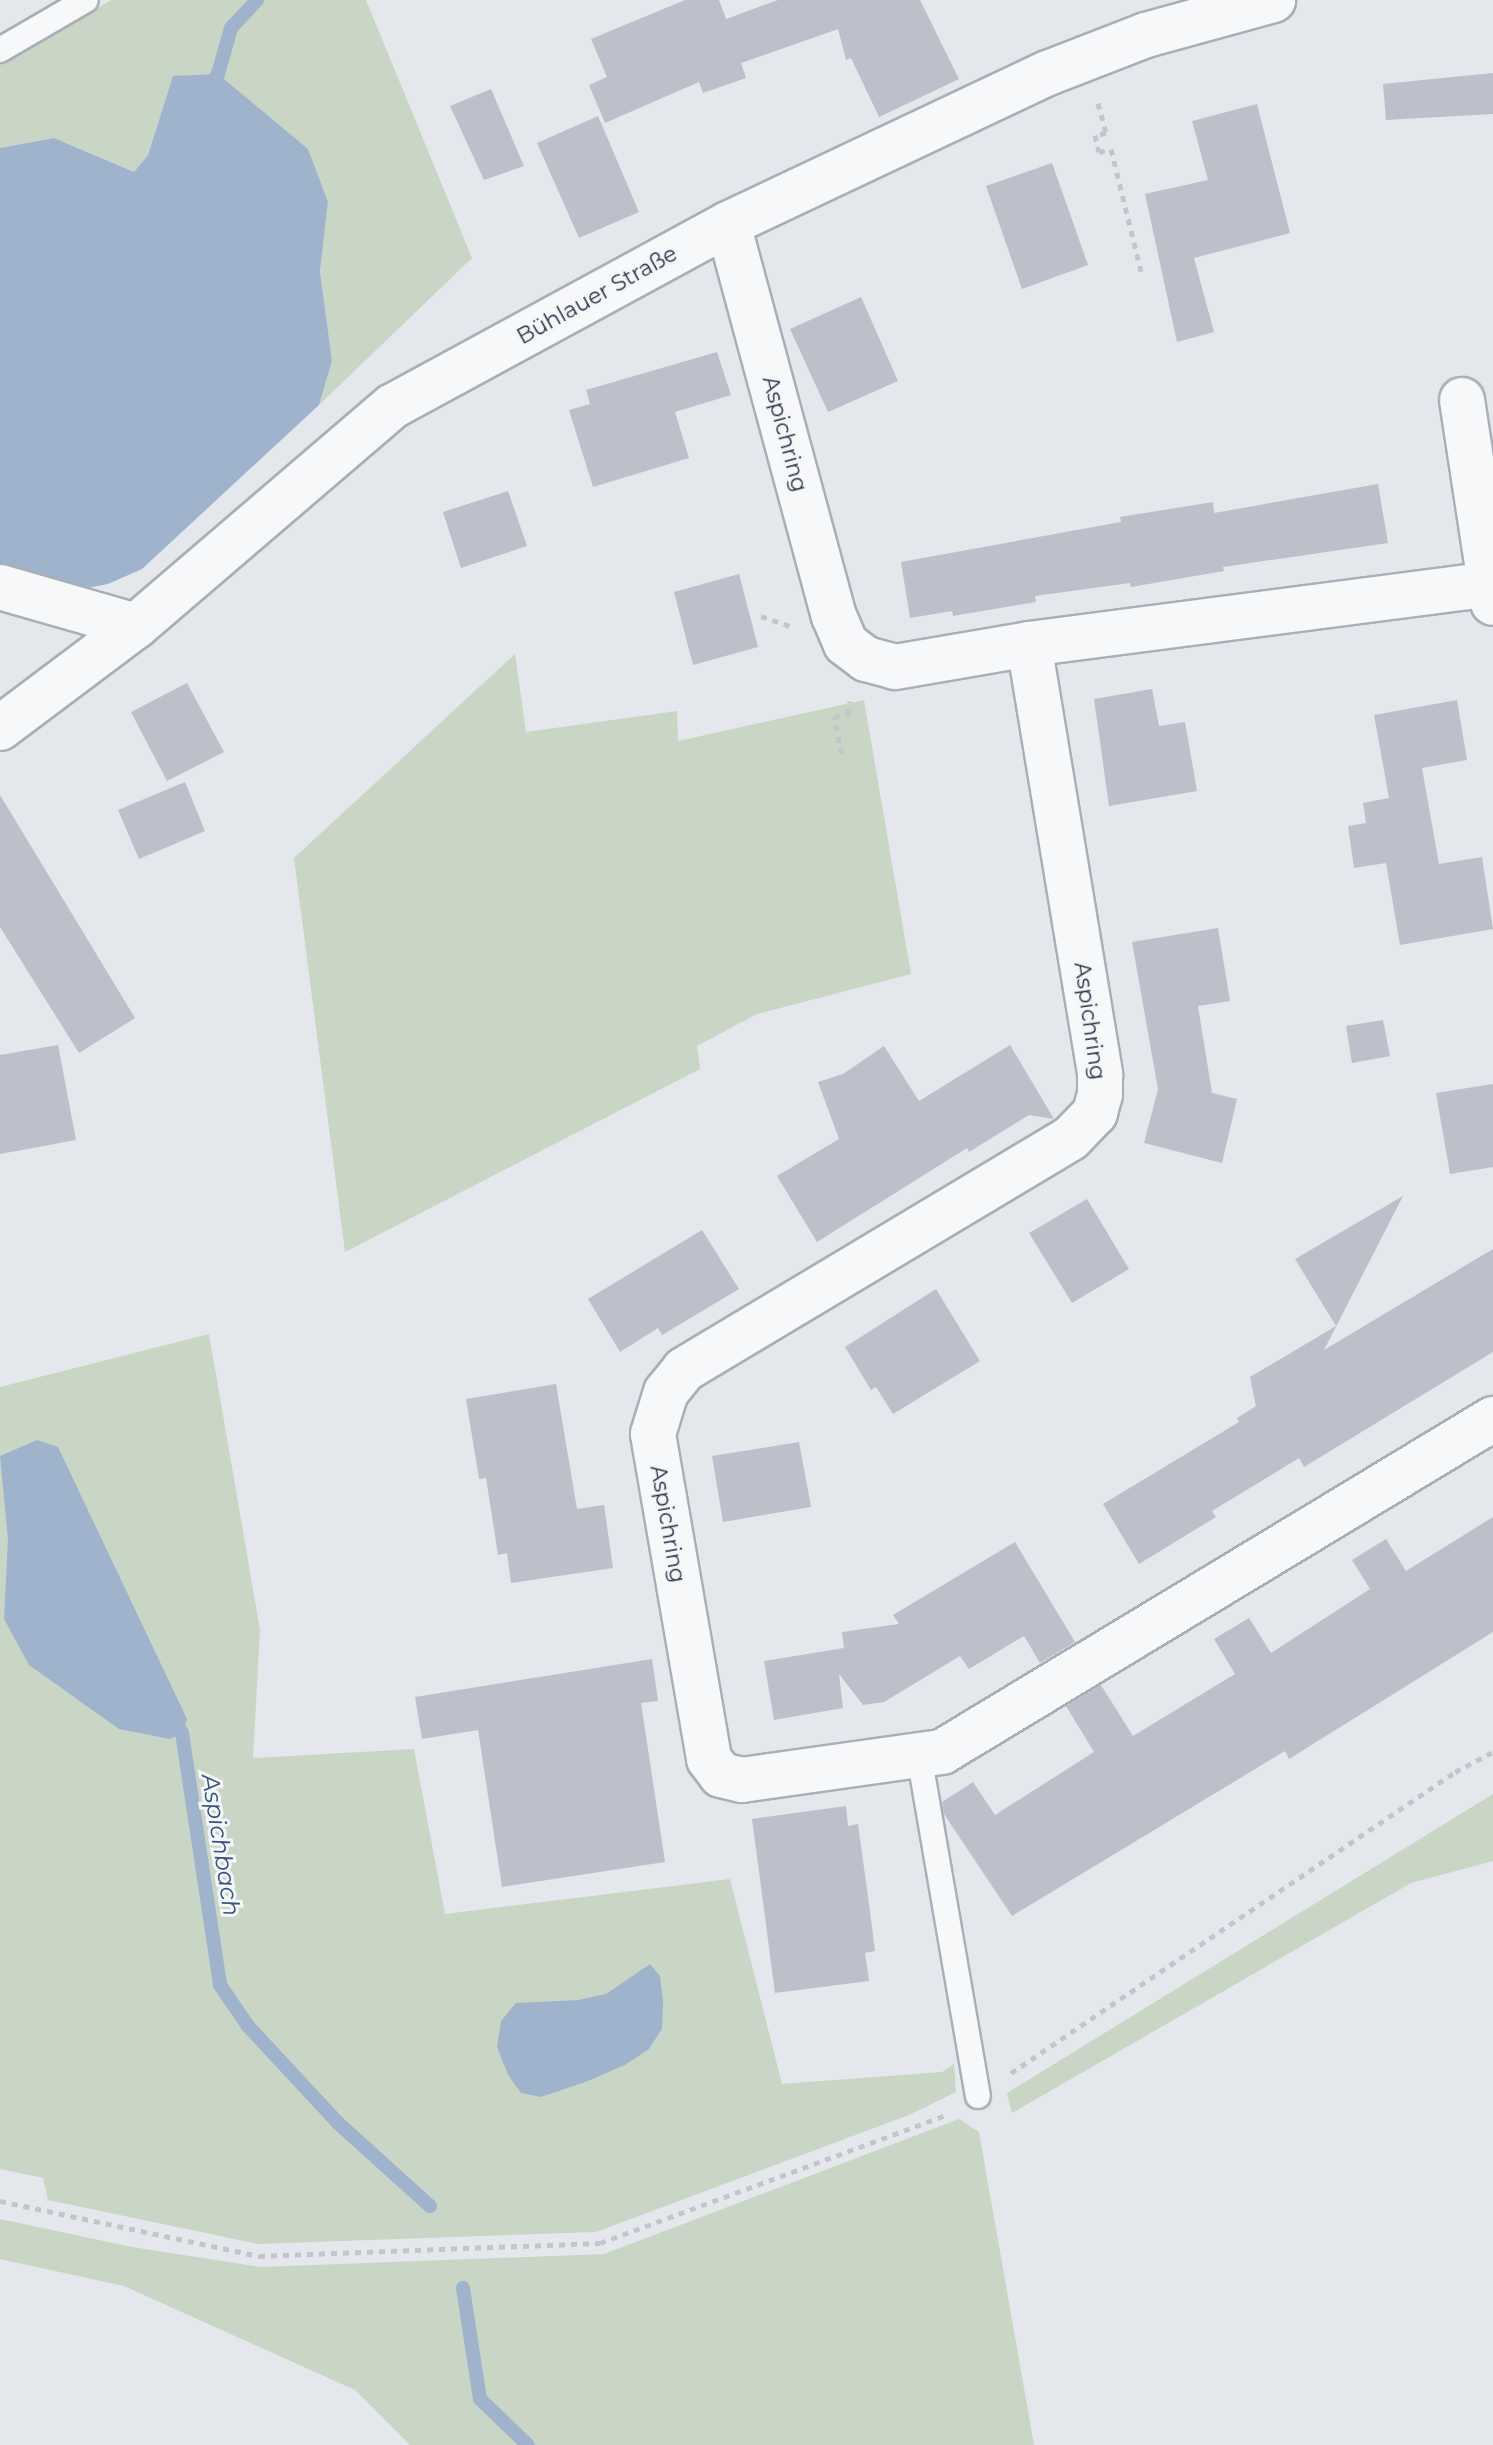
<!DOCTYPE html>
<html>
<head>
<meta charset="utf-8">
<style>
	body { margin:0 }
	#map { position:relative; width:1493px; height:2445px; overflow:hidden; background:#e4e7ec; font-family:Montserrat,sans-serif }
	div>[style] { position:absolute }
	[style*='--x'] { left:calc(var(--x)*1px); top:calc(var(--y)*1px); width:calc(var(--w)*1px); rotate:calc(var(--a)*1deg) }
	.green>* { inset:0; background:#c9d6c5 }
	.water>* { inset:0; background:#9fb4cc }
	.stream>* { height:14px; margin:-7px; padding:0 7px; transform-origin:7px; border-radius:7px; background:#9fb4cc }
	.building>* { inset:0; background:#bbc0ca }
	.path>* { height:5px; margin-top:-2.5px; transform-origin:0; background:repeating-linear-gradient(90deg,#c2c5cb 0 6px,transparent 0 12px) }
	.roads { filter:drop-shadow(2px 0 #a9aeb7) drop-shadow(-2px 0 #a9aeb7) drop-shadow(0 2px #a9aeb7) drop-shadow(0 -2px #a9aeb7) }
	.service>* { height:24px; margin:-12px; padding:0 12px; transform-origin:12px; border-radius:12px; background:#f7f8fa }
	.minor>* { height:44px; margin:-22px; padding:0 22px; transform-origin:22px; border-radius:22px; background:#f7f8fa }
	.tertiary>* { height:44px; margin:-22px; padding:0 22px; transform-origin:22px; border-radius:22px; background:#f7f8fa }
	span { translate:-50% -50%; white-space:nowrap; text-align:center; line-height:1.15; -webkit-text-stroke:6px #f4f6f9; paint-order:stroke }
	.street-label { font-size:22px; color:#2b3445 }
	.water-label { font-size:24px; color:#34527a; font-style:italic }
</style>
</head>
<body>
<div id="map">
	<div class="green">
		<i style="clip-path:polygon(111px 0,366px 0,472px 258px,319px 405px,332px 361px,320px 271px,328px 202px,173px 77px,148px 155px,134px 172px,54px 138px,0 148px,0 65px)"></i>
		<i style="clip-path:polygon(515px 654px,526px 732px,677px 711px,678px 741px,864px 700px,911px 974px,757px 1014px,697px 1046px,700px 1069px,345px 1252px,294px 858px)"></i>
		<i style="clip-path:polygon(209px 1334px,260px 1630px,253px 1758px,414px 1749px,445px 1914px,730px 1879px,782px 2084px,942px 2072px,954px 2064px,956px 2092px,909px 2115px,596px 2232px,258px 2244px,48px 2200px,43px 2178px,0 2169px,0 1387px)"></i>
		<i style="clip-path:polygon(1493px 1794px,1493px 1861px,1411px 1883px,1012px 2113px,1007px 2093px)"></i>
		<i style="clip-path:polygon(959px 2119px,979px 2132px,1034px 2445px,410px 2445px,355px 2390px,124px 2286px,0 2259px,0 2219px,132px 2247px,261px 2267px,604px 2254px)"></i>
	</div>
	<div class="water">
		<i style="clip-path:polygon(218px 74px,308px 149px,328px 202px,320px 271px,332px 361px,319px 405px,142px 569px,108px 584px,82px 589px,0 572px,0 148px,54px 138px,134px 172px,148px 155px,173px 76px)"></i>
		<i style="clip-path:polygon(37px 1440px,58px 1447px,187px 1719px,182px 1733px,170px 1739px,119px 1729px,29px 1665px,4px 1619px,8px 1539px,0 1456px)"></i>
		<i style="clip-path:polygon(650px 1964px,660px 1976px,663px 2002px,662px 2029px,649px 2049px,625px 2065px,588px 2081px,541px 2097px,521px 2093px,508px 2075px,497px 2047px,501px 2021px,516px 2003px,578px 2000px,606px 1994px)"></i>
	</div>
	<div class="stream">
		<i style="--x:209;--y:89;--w:17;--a:-59"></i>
		<i style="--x:218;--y:74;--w:48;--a:-74.2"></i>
		<i style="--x:231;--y:28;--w:38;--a:-47"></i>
		<i style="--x:173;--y:1717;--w:18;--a:61"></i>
		<i style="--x:182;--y:1733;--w:255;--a:81.4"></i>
		<i style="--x:220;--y:1985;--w:50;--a:55.7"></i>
		<i style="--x:248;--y:2026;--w:132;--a:47.1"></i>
		<i style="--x:338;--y:2123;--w:124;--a:42.1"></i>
		<i style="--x:463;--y:2288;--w:112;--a:81.3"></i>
		<i style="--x:480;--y:2399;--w:66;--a:43.8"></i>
	</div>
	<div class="building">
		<i style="clip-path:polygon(685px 0,719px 0,726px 19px,778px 0,920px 0,959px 79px,879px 117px,851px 58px,846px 60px,838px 29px,741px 63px,746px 78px,703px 93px,699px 82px,605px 123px,589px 85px,607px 77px,591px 39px)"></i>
		<i style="clip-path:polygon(1493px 73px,1493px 114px,1386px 120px,1383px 84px)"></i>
		<i style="clip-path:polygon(491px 89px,524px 166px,484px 180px,450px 106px)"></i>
		<i style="clip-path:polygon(1257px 104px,1290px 233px,1194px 258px,1214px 332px,1177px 342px,1145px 194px,1208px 180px,1192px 121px)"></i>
		<i style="clip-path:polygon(598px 116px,639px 212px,579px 238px,537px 143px)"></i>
		<i style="clip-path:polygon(1052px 163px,1088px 265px,1022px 289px,986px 186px)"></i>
		<i style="clip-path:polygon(861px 297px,898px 381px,828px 412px,790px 329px)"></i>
		<i style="clip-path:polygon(717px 352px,731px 395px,675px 412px,689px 458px,593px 487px,569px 410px,590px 404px,586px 390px)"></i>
		<i style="clip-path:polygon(1378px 484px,1388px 543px,1223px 567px,1224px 571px,1131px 587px,1130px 583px,1035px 596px,1036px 602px,953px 616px,952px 611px,910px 618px,901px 562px,1121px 522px,1120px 517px,1213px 502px,1214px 513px)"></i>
		<i style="clip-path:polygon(508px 491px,527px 546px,461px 568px,443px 512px)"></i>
		<i style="clip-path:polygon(739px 574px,758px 647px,693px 665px,674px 592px)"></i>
		<i style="clip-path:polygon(187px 683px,224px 752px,167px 781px,131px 712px)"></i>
		<i style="clip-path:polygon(1152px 689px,1159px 726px,1185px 722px,1197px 791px,1109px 806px,1094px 699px)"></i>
		<i style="clip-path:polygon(1457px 700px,1467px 760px,1422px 768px,1439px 864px,1482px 857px,1493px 929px,1400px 945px,1386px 863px,1354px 868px,1348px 826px,1366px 823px,1363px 803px,1389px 798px,1374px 715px)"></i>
		<i style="clip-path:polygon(185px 782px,205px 831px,139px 859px,118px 810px)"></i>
		<i style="clip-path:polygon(0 795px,135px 1018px,79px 1053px,0 927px)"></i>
		<i style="clip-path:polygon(1218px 928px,1230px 1001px,1198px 1006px,1212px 1093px,1237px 1099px,1222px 1163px,1144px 1143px,1158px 1089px,1132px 942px)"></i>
		<i style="clip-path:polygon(1383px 1020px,1390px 1056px,1352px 1063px,1346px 1026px)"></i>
		<i style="clip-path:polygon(58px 1045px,76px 1140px,0 1154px,0 1055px)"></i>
		<i style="clip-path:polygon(1010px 1045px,1054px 1119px,1029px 1115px,969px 1152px,967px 1148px,817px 1242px,777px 1176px,839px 1139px,818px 1082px,843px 1074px,884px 1046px,919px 1101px)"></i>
		<i style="clip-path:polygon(1493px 1084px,1493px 1167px,1450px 1174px,1436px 1093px)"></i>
		<i style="clip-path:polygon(1403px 1196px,1324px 1350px,1493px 1249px,1493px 1352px,1304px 1467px,1299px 1458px,1212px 1511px,1216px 1517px,1139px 1564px,1103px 1504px,1239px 1422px,1237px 1418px,1256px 1406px,1250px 1377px,1336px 1326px,1295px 1259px)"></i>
		<i style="clip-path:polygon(1087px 1199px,1129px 1269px,1072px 1303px,1029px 1233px)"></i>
		<i style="clip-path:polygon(702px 1230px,739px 1289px,662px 1335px,658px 1328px,620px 1352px,588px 1299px)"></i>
		<i style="clip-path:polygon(936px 1289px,980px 1361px,893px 1414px,876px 1387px,871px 1390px,845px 1347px)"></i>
		<i style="clip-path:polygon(556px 1384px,577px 1509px,604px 1505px,613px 1568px,511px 1583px,507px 1553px,498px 1555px,486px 1478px,479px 1479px,466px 1399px)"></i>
		<i style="clip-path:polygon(799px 1442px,811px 1507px,723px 1522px,712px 1456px)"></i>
		<i style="clip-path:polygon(1493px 1517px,1493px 1632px,1289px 1759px,1285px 1751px,1012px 1916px,944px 1814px,942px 1802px,973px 1782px,995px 1815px,1094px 1752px,1066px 1706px,1101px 1685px,1133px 1736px,1235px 1674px,1214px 1639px,1249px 1618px,1271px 1653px,1370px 1589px,1352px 1560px,1386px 1539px,1406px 1571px)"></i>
		<i style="clip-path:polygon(1015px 1542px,1075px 1642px,1040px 1663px,1024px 1636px,969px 1669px,960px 1656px,884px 1702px,863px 1705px,839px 1674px,843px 1708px,774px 1720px,764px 1661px,844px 1648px,842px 1632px,899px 1624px,893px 1615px)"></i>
		<i style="clip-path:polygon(652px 1659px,658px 1701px,641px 1703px,665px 1862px,502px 1887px,478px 1730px,422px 1739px,415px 1697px)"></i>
		<i style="clip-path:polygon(846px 1806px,848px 1826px,858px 1824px,869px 1904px,875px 1951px,865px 1953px,869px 1981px,775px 1993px,752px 1819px)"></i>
	</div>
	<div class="path">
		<i style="--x:1098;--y:103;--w:31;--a:75"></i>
		<i style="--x:1106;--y:133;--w:11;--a:170"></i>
		<i style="--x:1095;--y:135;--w:17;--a:77"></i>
		<i style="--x:1099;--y:152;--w:12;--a:-14"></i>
		<i style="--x:1111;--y:149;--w:126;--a:76.2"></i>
		<i style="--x:761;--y:616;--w:31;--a:19"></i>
		<i style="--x:842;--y:754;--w:38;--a:-102"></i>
		<i style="--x:834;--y:717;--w:15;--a:-11"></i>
		<i style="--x:849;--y:714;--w:13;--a:-90"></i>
		<i style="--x:1011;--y:2073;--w:536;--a:-34.13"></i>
		<i style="--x:1455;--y:1772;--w:43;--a:-27.8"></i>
		<i style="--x:0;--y:2201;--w:265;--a:12"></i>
		<i style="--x:259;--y:2256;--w:341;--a:-2.2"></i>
		<i style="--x:600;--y:2243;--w:369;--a:-20.3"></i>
	</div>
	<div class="roads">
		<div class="service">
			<i style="--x:0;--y:50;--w:99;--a:-30.2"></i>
			<i style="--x:919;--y:1755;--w:346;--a:80.2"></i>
		</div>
		<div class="minor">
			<i style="--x:728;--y:224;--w:406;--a:74.9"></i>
			<i style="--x:834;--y:616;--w:30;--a:67"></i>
			<i style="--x:846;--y:644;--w:25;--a:37"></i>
			<i style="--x:866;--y:659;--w:30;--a:15"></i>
			<i style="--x:895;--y:667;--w:136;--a:-9.7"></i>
			<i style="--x:1029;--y:644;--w:465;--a:-7.4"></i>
			<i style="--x:1490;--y:584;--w:19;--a:81"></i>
			<i style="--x:1462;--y:400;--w:186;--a:81.3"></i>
			<i style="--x:0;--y:587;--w:141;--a:16"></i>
			<i style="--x:1029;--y:644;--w:437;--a:80.6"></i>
			<i style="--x:1100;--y:1075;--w:19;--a:90"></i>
			<i style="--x:1100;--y:1094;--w:20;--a:105"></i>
			<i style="--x:1095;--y:1113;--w:35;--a:134"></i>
			<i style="--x:1071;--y:1138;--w:451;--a:149.1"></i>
			<i style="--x:684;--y:1370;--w:28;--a:129"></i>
			<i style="--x:666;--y:1392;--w:44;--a:107.2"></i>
			<i style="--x:653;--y:1434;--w:330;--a:80.2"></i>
			<i style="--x:709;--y:1759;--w:20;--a:53"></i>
			<i style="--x:721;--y:1775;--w:22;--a:13"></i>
			<i style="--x:742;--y:1780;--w:202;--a:-8"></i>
			<i style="--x:942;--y:1752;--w:644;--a:-31.15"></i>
		</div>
		<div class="tertiary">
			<i style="--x:0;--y:728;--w:170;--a:-36.9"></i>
			<i style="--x:136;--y:626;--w:338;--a:-40.6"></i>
			<i style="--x:393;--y:406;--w:381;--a:-28.5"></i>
			<i style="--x:728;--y:224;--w:354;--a:-25.3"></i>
			<i style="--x:1048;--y:73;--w:105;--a:-21.2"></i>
			<i style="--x:1146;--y:35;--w:132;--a:-15.4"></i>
		</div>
	</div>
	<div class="street-label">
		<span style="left:597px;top:295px;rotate:-29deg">Bühlauer Straße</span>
		<span style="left:785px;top:434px;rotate:75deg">Aspichring</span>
		<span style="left:1090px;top:1021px;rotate:82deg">Aspichring</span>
		<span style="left:668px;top:1524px;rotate:80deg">Aspichring</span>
	</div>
	<div class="water-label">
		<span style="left:221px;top:1845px;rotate:81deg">Aspichbach</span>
	</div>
</div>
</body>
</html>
